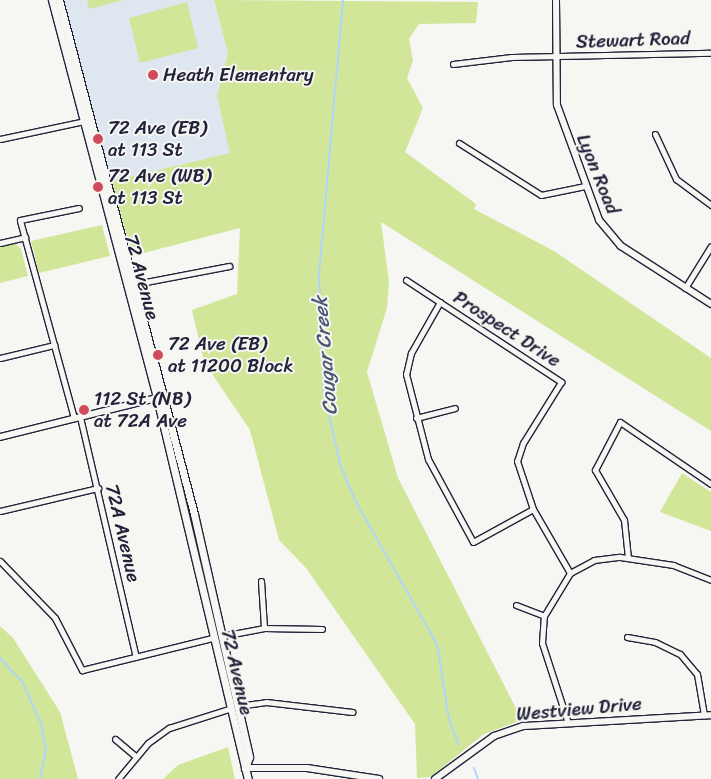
<!DOCTYPE html>
<html>
<head>
<meta charset="utf-8">
<style>
	body { margin:0 }
	#map { position:relative; width:711px; height:779px; overflow:hidden; background:#f6f6f2; font-family:Sriracha,sans-serif }
	div>[style] { position:absolute }
	[style*='--x'] { left:calc(var(--x)*1px); top:calc(var(--y)*1px); width:calc(var(--w)*1px); rotate:calc(var(--a)*1deg) }
	.built>* { inset:0; background:#dee6f0 }
	.green>* { inset:0; background:#d2e69a }
	.stream>* { height:2px; margin:-1px; padding:0 1px; transform-origin:1px; border-radius:1px; background:#aed6f9 }
	.roads { filter:drop-shadow(1px 0 #22223b) drop-shadow(-1px 0 #22223b) drop-shadow(0 1px #22223b) drop-shadow(0 -1px #22223b) }
	.minor>* { height:5px; margin:-2.5px; padding:0 2.5px; transform-origin:2.5px; border-radius:2.5px; background:#f6f6f2 }
	.tertiary>* { height:6px; margin:-3px; padding:0 3px; transform-origin:3px; border-radius:3px; background:#f6f6f2 }
	.secondary>* { height:7px; margin:-3.5px; padding:0 3.5px; transform-origin:3.5px; border-radius:3.5px; background:#f6f6f2 }
	.dots>* { width:14px; height:14px; translate:-50% -50%; box-sizing:border-box; border:2px solid #f6f6f2; border-radius:50% }
	span { translate:-50% -50%; white-space:nowrap; text-align:center; line-height:1.15; -webkit-text-stroke:4px #f6f6f2; paint-order:stroke }
	.street-label { font-size:19px; color:#22223b }
	.poi-label { font-size:19px; color:#22223b }
	.left { translate:0 -50%; text-align:left }
	.water-label { font-size:20px; color:#4c5874; font-style:italic }
</style>
</head>
<body>
<div id="map">
	<div class="built">
		<i style="clip-path:polygon(62px 0,214px 0,228px 53px,217px 96px,231px 153px,112px 181px)"></i>
	</div>
	<div class="green">
		<i style="clip-path:polygon(87px 0,124px 0,89px 9px)"></i>
		<i style="clip-path:polygon(214px 0,478px 2px,476px 23px,419px 24px,409px 39px,413px 60px,407px 78px,423px 108px,405px 152px,476px 204px,474px 209px,554px 251px,711px 358px,711px 431px,381px 222px,389px 282px,387px 308px,367px 372px,398px 478px,522px 720px,484px 734px,430px 777px,417px 778px,415px 724px,306px 568px,279px 540px,250px 430px,204px 362px,192px 310px,237px 294px,240px 228px,132px 256px,112px 181px,230px 153px,217px 96px,228px 53px)"></i>
		<i style="clip-path:polygon(187px 2px,198px 48px,140px 63px,129px 18px)"></i>
		<i style="clip-path:polygon(102px 225px,110px 256px,39px 273px,31px 241px)"></i>
		<i style="clip-path:polygon(15px 243px,21px 249px,28px 276px,0 283px,0 247px)"></i>
		<i style="clip-path:polygon(682px 473px,711px 492px,711px 531px,660px 512px)"></i>
		<i style="clip-path:polygon(0 626px,13px 638px,60px 712px,78px 779px,0 779px)"></i>
		<i style="clip-path:polygon(228px 747px,235px 779px,163px 779px,178px 765px)"></i>
	</div>
	<div class="stream">
		<i style="--x:343;--y:0;--w:278;--a:95"></i>
		<i style="--x:319;--y:277;--w:117;--a:87.6"></i>
		<i style="--x:324;--y:394;--w:75;--a:76.9"></i>
		<i style="--x:341;--y:467;--w:40;--a:66.6"></i>
		<i style="--x:357;--y:504;--w:161;--a:60.3"></i>
		<i style="--x:437;--y:644;--w:76;--a:80.9"></i>
		<i style="--x:449;--y:719;--w:27;--a:70"></i>
		<i style="--x:0;--y:658;--w:34;--a:47"></i>
		<i style="--x:23;--y:683;--w:45;--a:66.3"></i>
		<i style="--x:41;--y:724;--w:26;--a:79"></i>
		<i style="--x:46;--y:750;--w:30;--a:102"></i>
		<i style="--x:474;--y:768;--w:12;--a:70"></i>
	</div>
	<div class="roads">
		<div class="minor">
			<i style="--x:453;--y:64;--w:59;--a:-6.8"></i>
			<i style="--x:512;--y:57;--w:199;--a:-1.2"></i>
			<i style="--x:655;--y:134;--w:50;--a:65"></i>
			<i style="--x:676;--y:179;--w:44;--a:36.6"></i>
			<i style="--x:0;--y:139;--w:87;--a:-12"></i>
			<i style="--x:459;--y:143;--w:97;--a:32.4"></i>
			<i style="--x:541;--y:195;--w:45;--a:-11.6"></i>
			<i style="--x:0;--y:243;--w:26;--a:-13"></i>
			<i style="--x:406;--y:280;--w:186;--a:33.3"></i>
			<i style="--x:561;--y:382;--w:72;--a:121.9"></i>
			<i style="--x:523;--y:443;--w:19;--a:108"></i>
			<i style="--x:517;--y:461;--w:51;--a:71.6"></i>
			<i style="--x:533;--y:509;--w:74;--a:60"></i>
			<i style="--x:135;--y:284;--w:96;--a:-10.8"></i>
			<i style="--x:685;--y:288;--w:49;--a:-58.2"></i>
			<i style="--x:440;--y:302;--w:59;--a:119.6"></i>
			<i style="--x:411;--y:353;--w:22;--a:103"></i>
			<i style="--x:406;--y:374;--w:88;--a:75.5"></i>
			<i style="--x:428;--y:459;--w:94;--a:61.5"></i>
			<i style="--x:473;--y:542;--w:68;--a:-28.8"></i>
			<i style="--x:0;--y:358;--w:56;--a:-13.5"></i>
			<i style="--x:80;--y:417;--w:246;--a:76.9"></i>
			<i style="--x:74;--y:418;--w:205;--a:-105.3"></i>
			<i style="--x:20;--y:220;--w:60;--a:-11.5"></i>
			<i style="--x:416;--y:418;--w:40;--a:-14.4"></i>
			<i style="--x:0;--y:511;--w:101;--a:-13.2"></i>
			<i style="--x:628;--y:558;--w:38;--a:-96"></i>
			<i style="--x:624;--y:520;--w:58;--a:-120.1"></i>
			<i style="--x:595;--y:470;--w:54;--a:-62.5"></i>
			<i style="--x:620;--y:422;--w:110;--a:34.3"></i>
			<i style="--x:0;--y:561;--w:79;--a:46"></i>
			<i style="--x:55;--y:618;--w:59;--a:62.6"></i>
			<i style="--x:82;--y:670;--w:134;--a:-13.8"></i>
			<i style="--x:261;--y:581;--w:47;--a:86.3"></i>
			<i style="--x:516;--y:605;--w:30;--a:21"></i>
			<i style="--x:222;--y:636;--w:43;--a:-10.8"></i>
			<i style="--x:264;--y:628;--w:58;--a:1"></i>
			<i style="--x:627;--y:637;--w:28;--a:10"></i>
			<i style="--x:655;--y:642;--w:28;--a:26"></i>
			<i style="--x:680;--y:654;--w:26;--a:50"></i>
			<i style="--x:697;--y:674;--w:42;--a:80.3"></i>
			<i style="--x:238;--y:706;--w:28;--a:-8"></i>
			<i style="--x:266;--y:702;--w:87;--a:6.6"></i>
			<i style="--x:568;--y:723;--w:84;--a:-108"></i>
			<i style="--x:542;--y:643;--w:27;--a:-86"></i>
			<i style="--x:544;--y:616;--w:50;--a:-58.8"></i>
			<i style="--x:570;--y:573;--w:27;--a:-28"></i>
			<i style="--x:594;--y:560;--w:26;--a:-7"></i>
			<i style="--x:620;--y:557;--w:54;--a:8.6"></i>
			<i style="--x:673;--y:565;--w:41;--a:21.5"></i>
			<i style="--x:115;--y:739;--w:26;--a:40"></i>
			<i style="--x:118;--y:779;--w:47;--a:-50.2"></i>
			<i style="--x:148;--y:743;--w:26;--a:-36"></i>
			<i style="--x:169;--y:728;--w:63;--a:-17.6"></i>
		</div>
		<div class="tertiary">
			<i style="--x:556;--y:0;--w:105;--a:89.5"></i>
			<i style="--x:557;--y:105;--w:122;--a:69.9"></i>
			<i style="--x:599;--y:220;--w:34;--a:50"></i>
			<i style="--x:621;--y:246;--w:107;--a:32.8"></i>
			<i style="--x:0;--y:437;--w:166;--a:-14"></i>
			<i style="--x:245;--y:768;--w:62;--a:0"></i>
			<i style="--x:307;--y:768;--w:73;--a:8.7"></i>
			<i style="--x:435;--y:779;--w:73;--a:-36.1"></i>
			<i style="--x:494;--y:736;--w:31;--a:-19"></i>
			<i style="--x:523;--y:726;--w:188;--a:-3.3"></i>
		</div>
		<div class="secondary">
			<i style="--x:52;--y:0;--w:420;--a:75.2"></i>
			<i style="--x:159;--y:406;--w:383;--a:76.6"></i>
			<i style="--x:59;--y:0;--w:531;--a:75.28"></i>
			<i style="--x:194;--y:514;--w:249;--a:77.2"></i>
			<i style="--x:249;--y:757;--w:12;--a:110"></i>
		</div>
	</div>
	<div class="dots">
		<i style="left:153px;top:75px;background:#d1495b"></i>
		<i style="left:98px;top:139px;background:#d1495b"></i>
		<i style="left:98px;top:187px;background:#d1495b"></i>
		<i style="left:158px;top:355px;background:#d1495b"></i>
		<i style="left:84px;top:410px;background:#d1495b"></i>
	</div>
	<div class="street-label">
		<span style="left:633px;top:40px;rotate:-2deg">Stewart Road</span>
		<span style="left:598px;top:174px;rotate:68deg">Lyon Road</span>
		<span style="left:142px;top:277px;rotate:75deg">72 Avenue</span>
		<span style="left:507px;top:329px;rotate:33deg">Prospect Drive</span>
		<span style="left:123px;top:533px;rotate:77deg">72A Avenue</span>
		<span style="left:237px;top:672px;rotate:77deg">72 Avenue</span>
		<span style="left:579px;top:709px;rotate:-5deg">Westview Drive</span>
	</div>
	<div class="poi-label">
		<span class="left" style="left:163px;top:75px">Heath Elementary</span>
		<span class="left" style="left:108px;top:139px">72 Ave (EB)<br>at 113 St</span>
		<span class="left" style="left:108px;top:187px">72 Ave (WB)<br>at 113 St</span>
		<span class="left" style="left:168px;top:355px">72 Ave (EB)<br>at 11200 Block</span>
		<span class="left" style="left:94px;top:410px">112 St (NB)<br>at 72A Ave</span>
	</div>
	<div class="water-label">
		<span style="left:325px;top:356px;rotate:-95deg">Cougar Creek</span>
	</div>
</div>
</body>
</html>
